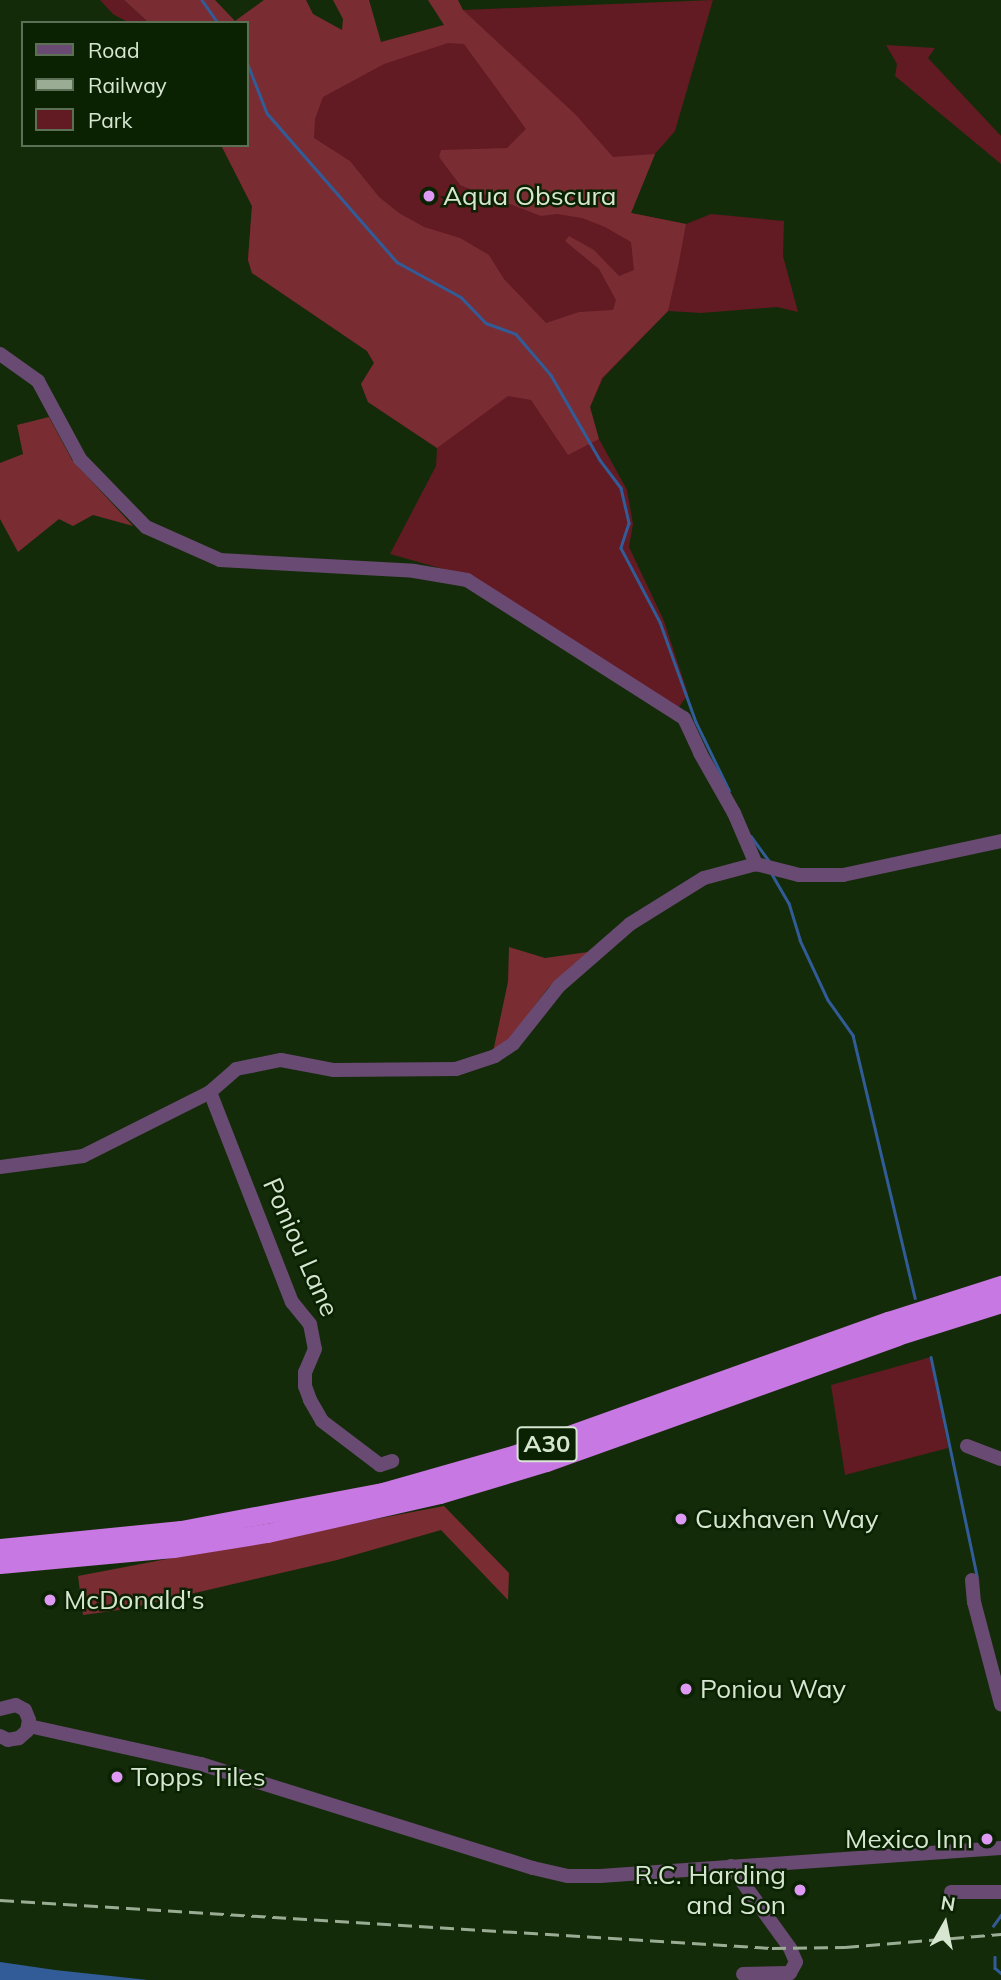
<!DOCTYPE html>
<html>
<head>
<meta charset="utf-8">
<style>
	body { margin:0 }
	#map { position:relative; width:1001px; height:1980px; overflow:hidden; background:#142b09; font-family:Mulish,sans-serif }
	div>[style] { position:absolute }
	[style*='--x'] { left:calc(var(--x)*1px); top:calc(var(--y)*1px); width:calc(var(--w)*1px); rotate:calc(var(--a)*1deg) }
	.green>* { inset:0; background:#621a23 }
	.forest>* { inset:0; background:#7a2c33 }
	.water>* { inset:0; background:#325c98 }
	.stream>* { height:2.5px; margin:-1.25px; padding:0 1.25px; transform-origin:1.25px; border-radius:1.25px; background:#325c98 }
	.minor>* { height:14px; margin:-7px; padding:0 7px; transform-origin:7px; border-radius:7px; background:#694a73 }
	.highway>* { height:19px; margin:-9.5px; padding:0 9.5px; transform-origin:9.5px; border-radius:9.5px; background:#c878e2 }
	.rail>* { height:2.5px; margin-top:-1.25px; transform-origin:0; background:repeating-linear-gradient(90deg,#9aad94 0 14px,transparent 0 21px) }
	.dots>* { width:19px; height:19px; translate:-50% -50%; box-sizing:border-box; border:4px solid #0a2202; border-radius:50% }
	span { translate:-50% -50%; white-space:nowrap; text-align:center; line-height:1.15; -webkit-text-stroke:5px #0a2202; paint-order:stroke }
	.shield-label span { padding:2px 5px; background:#0a2202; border:2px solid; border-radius:5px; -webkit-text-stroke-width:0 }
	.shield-label { font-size:24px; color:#d6e6d1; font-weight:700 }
	.poi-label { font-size:26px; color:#d6e6d1 }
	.left { translate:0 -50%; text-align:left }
	.right { translate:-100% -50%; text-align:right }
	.street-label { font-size:26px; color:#d6e6d1 }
	.legend { position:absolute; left:21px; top:21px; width:228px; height:126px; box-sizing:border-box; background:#0a2202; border:2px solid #5c7055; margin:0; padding:9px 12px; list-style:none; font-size:21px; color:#d6e6d1 }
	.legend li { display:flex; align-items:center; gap:14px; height:35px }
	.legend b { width:35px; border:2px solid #5c7055 }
	.north { position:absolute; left:910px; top:1889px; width:70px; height:70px; -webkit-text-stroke:5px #0a2202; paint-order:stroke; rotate:9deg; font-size:19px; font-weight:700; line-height:28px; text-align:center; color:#d6e6d1 }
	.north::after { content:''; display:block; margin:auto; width:24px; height:32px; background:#d6e6d1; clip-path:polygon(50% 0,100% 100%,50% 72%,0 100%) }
</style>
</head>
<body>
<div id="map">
	<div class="green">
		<i style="clip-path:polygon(100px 0,124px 0,149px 23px,129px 23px,113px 14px)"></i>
		<i style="clip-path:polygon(713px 0,675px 131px,655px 154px,631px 213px,686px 224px,711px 214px,784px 221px,783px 256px,798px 312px,777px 307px,701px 313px,668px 311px,603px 378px,590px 407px,594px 430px,627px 490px,633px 524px,629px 547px,664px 621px,688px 694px,677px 710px,454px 572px,390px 554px,436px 466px,437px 448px,368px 402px,361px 384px,374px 363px,367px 351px,252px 273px,248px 260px,252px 206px,221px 145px,247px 145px,353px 50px,444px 25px,463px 10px)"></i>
		<i style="clip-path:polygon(886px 45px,935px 48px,928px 58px,1001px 136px,1001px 164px,895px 76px,897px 64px)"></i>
		<i style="clip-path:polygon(931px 1357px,948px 1448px,845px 1475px,831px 1385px)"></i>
	</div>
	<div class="forest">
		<i style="clip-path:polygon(evenodd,124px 0,215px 0,235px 21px,264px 0,306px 0,313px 14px,342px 30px,343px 19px,333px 0,369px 0,381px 42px,444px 25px,428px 0,458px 0,463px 10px,576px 115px,613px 157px,655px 154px,631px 213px,686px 224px,678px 267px,668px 311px,602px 378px,590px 407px,599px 439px,568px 455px,531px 400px,508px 396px,437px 448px,368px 402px,361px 384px,374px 363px,367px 351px,252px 273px,248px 260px,252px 206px,221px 145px,247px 145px,247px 23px,149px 23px,124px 0,448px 43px,464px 44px,526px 129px,507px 148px,441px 150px,439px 157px,460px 185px,541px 216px,557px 214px,582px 218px,605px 227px,631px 242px,634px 270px,619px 276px,594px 250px,569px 236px,565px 241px,599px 269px,616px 300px,613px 310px,579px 312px,546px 323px,504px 279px,489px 255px,460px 238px,424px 227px,399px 213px,379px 197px,350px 161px,314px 138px,315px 119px,323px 97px,384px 64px,448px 43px)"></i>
		<i style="clip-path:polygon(49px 417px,72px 460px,133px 526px,93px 515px,73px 526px,59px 519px,18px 552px,0 519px,0 463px,23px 454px,17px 425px)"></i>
		<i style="clip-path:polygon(509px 947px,545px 958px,588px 952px,548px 988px,511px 1037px,493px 1052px,508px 982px)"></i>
		<i style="clip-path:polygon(444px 1506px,509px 1573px,508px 1600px,441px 1530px,337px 1560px,126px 1609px,83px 1615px,78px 1576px)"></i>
	</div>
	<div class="water">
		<i style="clip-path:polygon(0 1962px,55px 1970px,148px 1980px,0 1980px)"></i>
	</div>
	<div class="stream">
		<i style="--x:202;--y:0;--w:28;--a:55"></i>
		<i style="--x:247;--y:62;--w:55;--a:68.6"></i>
		<i style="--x:267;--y:113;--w:198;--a:48.9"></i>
		<i style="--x:397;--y:262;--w:73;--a:28.7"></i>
		<i style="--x:461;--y:297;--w:36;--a:46"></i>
		<i style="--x:486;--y:323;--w:32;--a:20"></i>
		<i style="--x:516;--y:334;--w:54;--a:49.5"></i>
		<i style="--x:551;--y:375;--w:98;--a:60"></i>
		<i style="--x:600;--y:460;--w:35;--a:53"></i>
		<i style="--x:621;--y:488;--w:36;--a:77"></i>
		<i style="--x:629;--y:523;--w:26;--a:108"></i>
		<i style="--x:621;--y:548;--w:84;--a:62.2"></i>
		<i style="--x:660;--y:622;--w:106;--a:70.2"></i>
		<i style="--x:696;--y:722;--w:76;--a:64.1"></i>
		<i style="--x:751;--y:836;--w:32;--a:54"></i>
		<i style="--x:772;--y:874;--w:34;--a:60"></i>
		<i style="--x:789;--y:903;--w:39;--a:73"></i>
		<i style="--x:800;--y:940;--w:66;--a:65"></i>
		<i style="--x:828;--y:1000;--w:43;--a:54.5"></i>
		<i style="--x:853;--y:1035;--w:270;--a:76.7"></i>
		<i style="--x:931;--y:1357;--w:224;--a:78.1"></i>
		<i style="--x:993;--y:1926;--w:14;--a:-54"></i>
		<i style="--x:995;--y:1957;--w:11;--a:90"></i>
		<i style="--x:995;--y:1968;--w:8;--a:40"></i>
	</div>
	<div class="minor">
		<i style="--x:0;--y:354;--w:47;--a:35.4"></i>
		<i style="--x:38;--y:381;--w:89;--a:61.7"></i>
		<i style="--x:80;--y:459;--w:95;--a:45.9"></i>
		<i style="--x:146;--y:527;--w:81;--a:24"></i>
		<i style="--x:220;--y:560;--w:194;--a:3.2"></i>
		<i style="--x:414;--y:571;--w:54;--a:9.6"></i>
		<i style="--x:467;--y:580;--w:257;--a:32.5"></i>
		<i style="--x:684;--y:718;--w:38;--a:65"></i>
		<i style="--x:700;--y:753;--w:69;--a:60.5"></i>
		<i style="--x:734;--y:813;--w:56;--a:66.7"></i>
		<i style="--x:210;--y:1092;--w:225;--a:68.7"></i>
		<i style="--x:292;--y:1302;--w:28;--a:51"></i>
		<i style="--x:310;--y:1324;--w:25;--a:79"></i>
		<i style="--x:315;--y:1349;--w:25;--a:113"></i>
		<i style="--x:305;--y:1372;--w:14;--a:90"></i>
		<i style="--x:305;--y:1386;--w:15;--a:70"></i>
		<i style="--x:310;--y:1400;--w:24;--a:60"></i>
		<i style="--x:322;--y:1421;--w:73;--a:37.2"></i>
		<i style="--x:380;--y:1465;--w:13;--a:-18"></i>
		<i style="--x:0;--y:1167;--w:84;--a:-7.5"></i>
		<i style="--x:83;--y:1156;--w:142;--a:-26.7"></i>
		<i style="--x:210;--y:1092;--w:35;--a:-41"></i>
		<i style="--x:236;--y:1069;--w:46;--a:-11.3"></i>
		<i style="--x:281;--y:1060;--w:54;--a:10.7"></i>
		<i style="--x:334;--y:1070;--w:122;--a:-0.5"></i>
		<i style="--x:456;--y:1069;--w:41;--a:-18.4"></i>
		<i style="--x:495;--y:1056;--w:22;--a:-34"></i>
		<i style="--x:513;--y:1044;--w:74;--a:-51.6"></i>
		<i style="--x:559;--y:986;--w:94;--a:-41.1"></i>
		<i style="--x:630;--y:924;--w:87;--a:-31.9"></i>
		<i style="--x:704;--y:878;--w:54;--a:-15.1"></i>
		<i style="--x:756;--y:864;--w:44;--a:14.3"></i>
		<i style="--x:799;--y:875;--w:44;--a:0"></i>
		<i style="--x:843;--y:875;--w:162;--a:-12.1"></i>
		<i style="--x:967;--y:1446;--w:36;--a:21"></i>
		<i style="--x:972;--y:1580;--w:22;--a:85"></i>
		<i style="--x:974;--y:1602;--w:106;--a:75.2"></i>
		<i style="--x:0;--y:1709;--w:16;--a:-14"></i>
		<i style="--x:16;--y:1705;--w:10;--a:29"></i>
		<i style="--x:25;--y:1710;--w:11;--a:68"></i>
		<i style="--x:29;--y:1720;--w:11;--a:100"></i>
		<i style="--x:27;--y:1731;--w:11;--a:139"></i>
		<i style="--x:19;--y:1738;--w:11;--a:170"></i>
		<i style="--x:8;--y:1740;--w:9;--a:-153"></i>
		<i style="--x:29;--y:1726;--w:176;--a:12.5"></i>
		<i style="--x:201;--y:1764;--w:348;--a:17.4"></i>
		<i style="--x:533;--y:1868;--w:36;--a:13"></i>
		<i style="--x:568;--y:1876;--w:32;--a:0"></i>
		<i style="--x:600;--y:1876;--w:402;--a:-4"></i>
		<i style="--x:731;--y:1866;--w:101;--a:54.3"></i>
		<i style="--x:790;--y:1948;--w:15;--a:67"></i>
		<i style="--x:796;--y:1962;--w:13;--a:119"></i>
		<i style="--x:790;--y:1973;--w:47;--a:178.8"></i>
		<i style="--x:951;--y:1892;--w:50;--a:0"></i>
	</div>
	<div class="highway">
		<i style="--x:0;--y:1548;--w:182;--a:-5.7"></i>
		<i style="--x:181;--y:1530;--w:206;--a:-10.7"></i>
		<i style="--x:383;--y:1492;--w:135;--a:-15.9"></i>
		<i style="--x:513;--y:1455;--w:398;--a:-19.7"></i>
		<i style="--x:888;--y:1321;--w:119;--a:-17.7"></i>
		<i style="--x:0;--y:1564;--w:174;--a:-5.3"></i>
		<i style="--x:173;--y:1548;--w:95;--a:-9.1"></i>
		<i style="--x:267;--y:1533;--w:177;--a:-12.7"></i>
		<i style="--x:440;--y:1494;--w:111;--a:-16.8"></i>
		<i style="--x:546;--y:1462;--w:373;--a:-19.7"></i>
		<i style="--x:897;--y:1336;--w:109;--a:-17.6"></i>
	</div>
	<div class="rail">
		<i style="--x:0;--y:1900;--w:773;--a:3.56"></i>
		<i style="--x:772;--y:1948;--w:73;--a:-0.8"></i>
		<i style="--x:845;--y:1947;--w:157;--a:-4.8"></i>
	</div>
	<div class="dots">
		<i style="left:429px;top:196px;background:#dd99f3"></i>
		<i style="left:681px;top:1519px;background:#dd99f3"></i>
		<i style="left:50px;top:1600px;background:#dd99f3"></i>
		<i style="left:686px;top:1689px;background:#dd99f3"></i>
		<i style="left:117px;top:1777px;background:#dd99f3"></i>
		<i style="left:987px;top:1839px;background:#dd99f3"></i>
		<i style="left:800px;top:1890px;background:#dd99f3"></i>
	</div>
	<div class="shield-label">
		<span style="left:547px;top:1444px">A30</span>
	</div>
	<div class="poi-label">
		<span class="left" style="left:443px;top:196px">Aqua Obscura</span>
		<span class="left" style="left:695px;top:1519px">Cuxhaven Way</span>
		<span class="left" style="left:64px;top:1600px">McDonald's</span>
		<span class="left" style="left:700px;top:1689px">Poniou Way</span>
		<span class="left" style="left:131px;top:1777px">Topps Tiles</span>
		<span class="right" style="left:973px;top:1839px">Mexico Inn</span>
		<span class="right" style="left:786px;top:1890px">R.C. Harding<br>and Son</span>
	</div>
	<div class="street-label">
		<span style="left:301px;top:1247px;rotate:66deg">Poniou Lane</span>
	</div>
	<ul class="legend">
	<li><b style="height:9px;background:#694a73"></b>Road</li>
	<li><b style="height:9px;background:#9aad94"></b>Railway</li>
	<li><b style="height:19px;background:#621a23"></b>Park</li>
	</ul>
	<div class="north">N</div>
</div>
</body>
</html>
